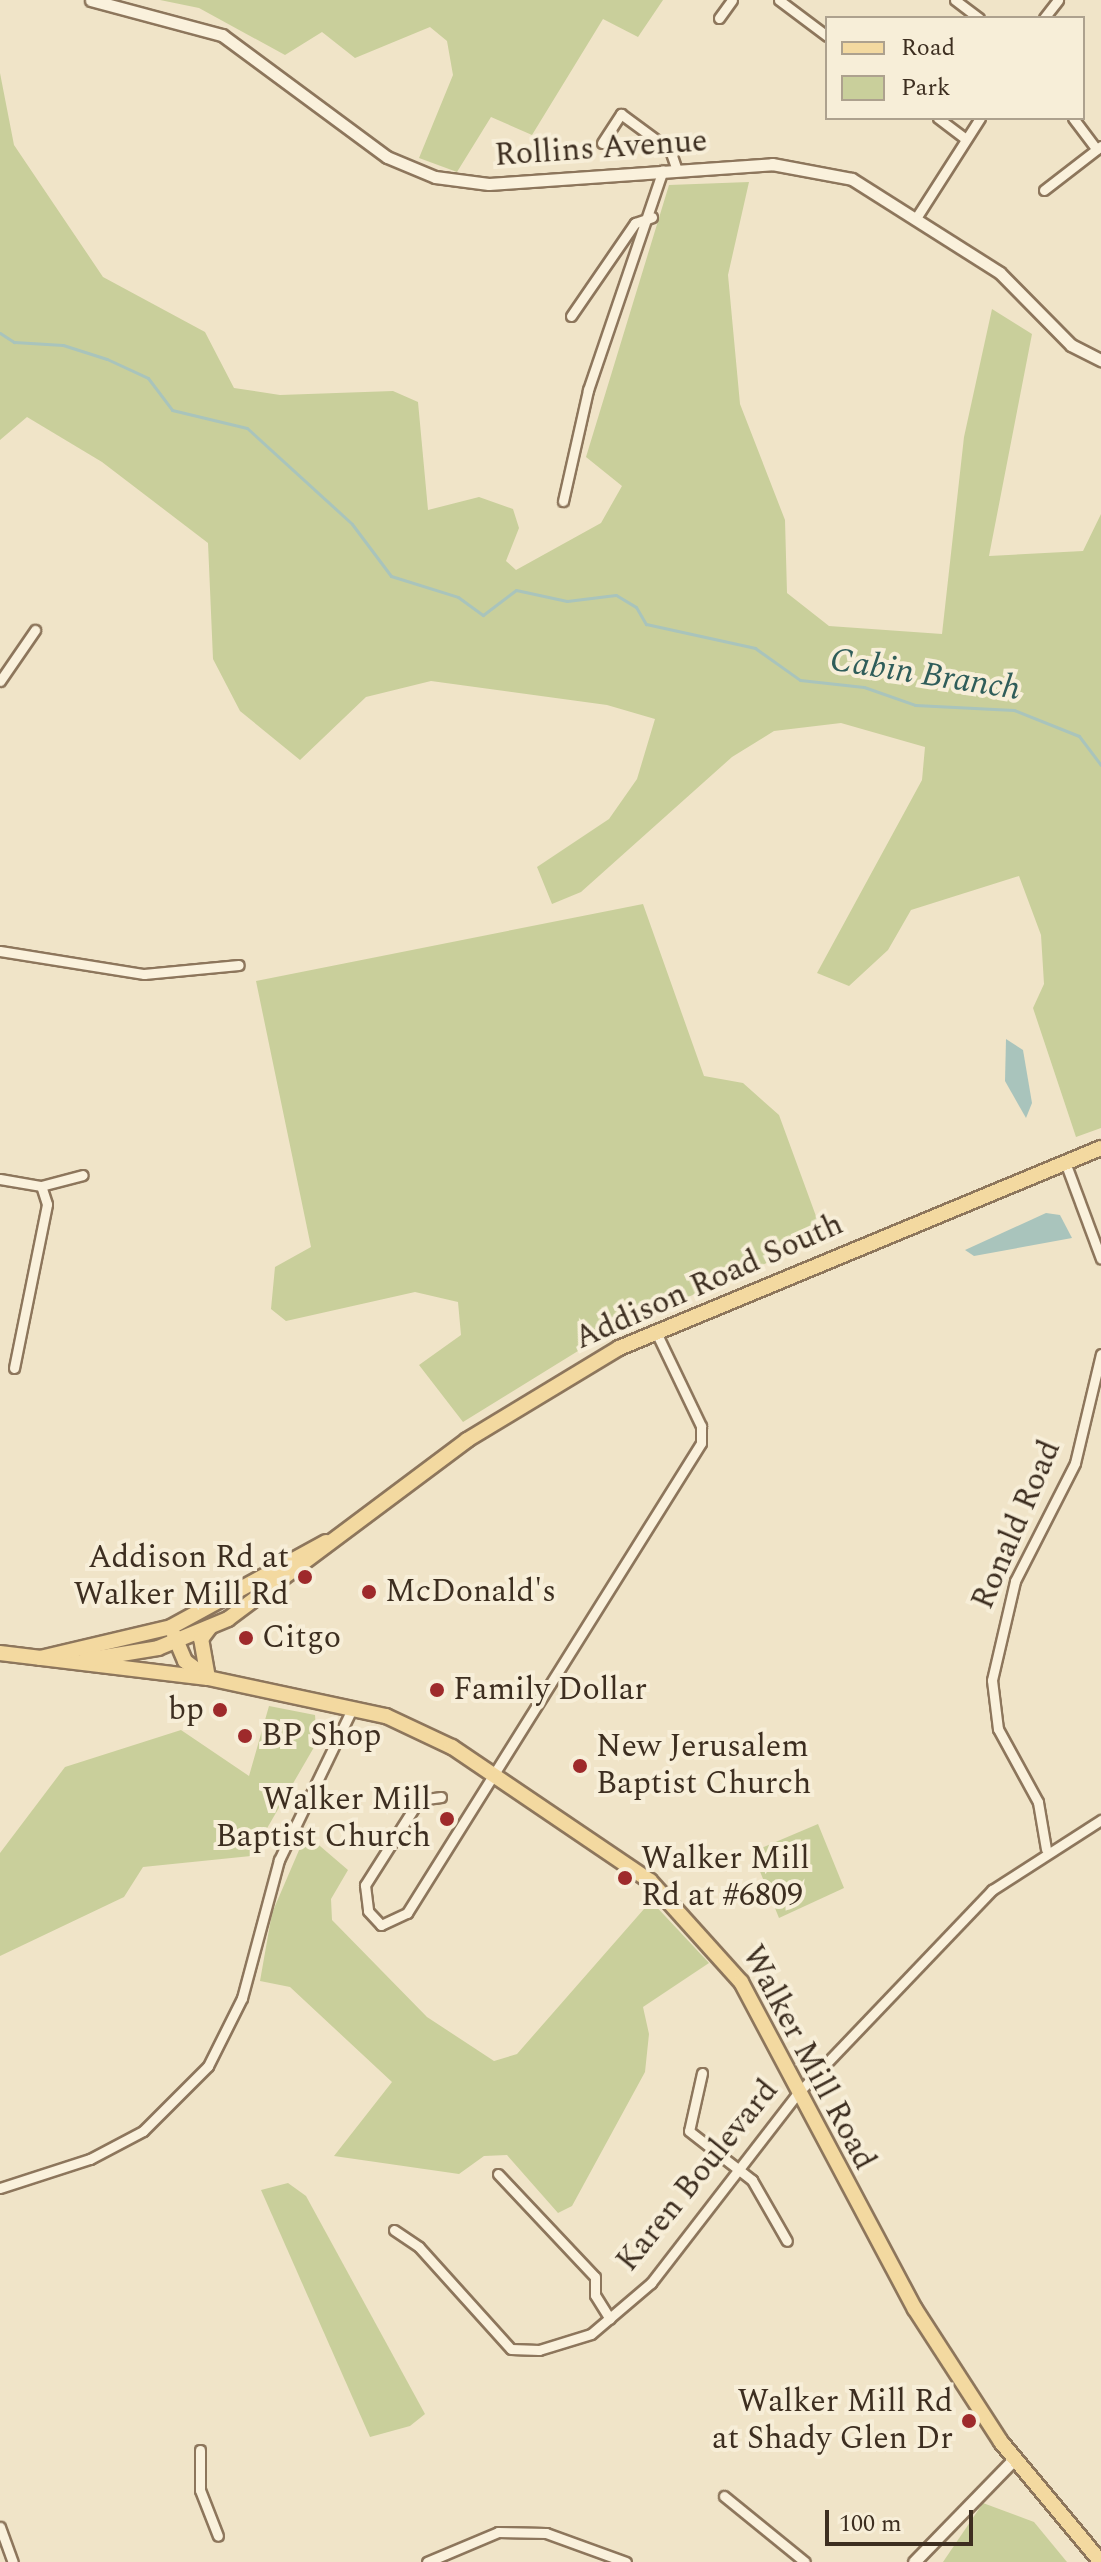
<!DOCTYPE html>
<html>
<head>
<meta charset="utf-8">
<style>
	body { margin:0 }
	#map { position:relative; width:1101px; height:2562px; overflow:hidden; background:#f0e4c8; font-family:Spectral,serif }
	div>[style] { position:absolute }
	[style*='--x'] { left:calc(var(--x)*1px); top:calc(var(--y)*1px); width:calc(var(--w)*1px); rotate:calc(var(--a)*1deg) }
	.green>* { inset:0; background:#c9cf9b }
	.water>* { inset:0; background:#a9c4bc }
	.stream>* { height:3px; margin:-1.5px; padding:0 1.5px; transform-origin:1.5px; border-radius:1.5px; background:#a9c4bc }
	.roads { filter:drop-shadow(2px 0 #8d765c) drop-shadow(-2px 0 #8d765c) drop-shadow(0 2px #8d765c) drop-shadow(0 -2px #8d765c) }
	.minor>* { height:9px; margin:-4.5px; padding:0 4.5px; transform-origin:4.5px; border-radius:4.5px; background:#faf1dc }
	.tertiary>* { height:11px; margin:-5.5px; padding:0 5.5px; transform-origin:5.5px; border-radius:5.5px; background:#faf1dc }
	.primary>* { height:14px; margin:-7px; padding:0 7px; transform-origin:7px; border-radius:7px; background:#f3d9a0 }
	.dots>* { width:22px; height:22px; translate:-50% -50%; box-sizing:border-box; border:4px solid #f7eed8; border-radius:50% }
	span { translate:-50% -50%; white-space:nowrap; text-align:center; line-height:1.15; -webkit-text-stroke:8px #f7eed8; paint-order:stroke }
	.street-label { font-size:32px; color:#3d2e20 }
	.poi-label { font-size:32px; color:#3d2e20 }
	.right { translate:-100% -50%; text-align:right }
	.left { translate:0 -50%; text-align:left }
	.water-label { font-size:34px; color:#2f5d5a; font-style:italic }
	.legend { position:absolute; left:825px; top:16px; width:260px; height:104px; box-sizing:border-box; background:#f7eed8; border:2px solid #ada18e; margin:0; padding:10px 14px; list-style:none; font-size:24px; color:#3d2e20 }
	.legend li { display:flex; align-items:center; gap:16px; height:40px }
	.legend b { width:40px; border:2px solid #ada18e }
	.scale { position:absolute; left:825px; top:2510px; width:148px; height:36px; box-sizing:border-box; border:4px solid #3d2e20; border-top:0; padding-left:10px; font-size:24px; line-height:28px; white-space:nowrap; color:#3d2e20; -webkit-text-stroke:6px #f7eed8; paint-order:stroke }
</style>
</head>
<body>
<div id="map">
	<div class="green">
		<i style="clip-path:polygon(160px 0,663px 0,638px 37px,603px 19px,532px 135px,491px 117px,457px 172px,419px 158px,453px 75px,447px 41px,430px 27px,355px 58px,322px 32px,285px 55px,199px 8px)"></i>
		<i style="clip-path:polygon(0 73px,14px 145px,103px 277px,205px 332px,234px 388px,280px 395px,393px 391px,418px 402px,428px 510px,479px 497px,513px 509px,519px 528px,506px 561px,516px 570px,601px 523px,622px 486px,586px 457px,669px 185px,749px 182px,728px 275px,740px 404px,785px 520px,787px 593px,829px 626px,942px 634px,964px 437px,992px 309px,1032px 334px,989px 556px,1083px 551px,1101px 514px,1101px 1128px,1076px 1137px,1033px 1008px,1044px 984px,1041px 935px,1019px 876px,911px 910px,888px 950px,849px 986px,817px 973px,922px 780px,925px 747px,841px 723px,774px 731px,732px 757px,581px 892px,552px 904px,537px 867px,609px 819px,637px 779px,655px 719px,607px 705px,431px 681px,366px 697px,300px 760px,240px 711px,213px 659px,208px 543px,102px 462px,27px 417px,0 440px)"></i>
		<i style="clip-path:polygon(643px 904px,704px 1076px,743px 1083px,779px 1115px,824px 1238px,612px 1330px,463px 1422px,419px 1365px,461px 1335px,458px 1302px,415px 1292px,286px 1321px,271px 1309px,275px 1267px,311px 1247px,256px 981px)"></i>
		<i style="clip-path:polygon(269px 1706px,315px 1715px,317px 1742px,251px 1856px,143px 1867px,124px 1897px,0 1956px,0 1853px,65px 1767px,181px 1730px,249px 1776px)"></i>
		<i style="clip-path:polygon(818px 1824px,844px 1888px,779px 1918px,752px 1852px)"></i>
		<i style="clip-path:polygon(306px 1834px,348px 1870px,331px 1899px,332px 1920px,427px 2017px,494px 2061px,517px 2054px,651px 1901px,709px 1963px,643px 2007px,649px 2034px,645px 2072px,572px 2206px,558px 2213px,507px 2155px,484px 2156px,459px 2174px,334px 2156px,392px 2082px,290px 1987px,260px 1981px,272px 1913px)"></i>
		<i style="clip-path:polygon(288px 2183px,306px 2196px,425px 2414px,410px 2426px,370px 2437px,261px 2190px)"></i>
		<i style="clip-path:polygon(983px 2503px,1034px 2522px,1067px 2562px,943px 2562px)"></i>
	</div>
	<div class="water">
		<i style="clip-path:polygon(1006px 1039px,1023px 1050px,1032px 1103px,1026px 1118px,1005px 1081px)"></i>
		<i style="clip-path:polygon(1046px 1213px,1060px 1215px,1072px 1238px,974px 1256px,965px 1250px)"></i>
	</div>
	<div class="stream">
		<i style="--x:0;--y:333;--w:17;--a:33"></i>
		<i style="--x:14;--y:342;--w:49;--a:3.5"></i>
		<i style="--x:63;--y:345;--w:46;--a:17.7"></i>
		<i style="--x:107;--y:359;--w:45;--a:24.9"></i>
		<i style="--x:148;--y:378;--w:40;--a:53"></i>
		<i style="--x:172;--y:410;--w:77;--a:13.5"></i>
		<i style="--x:247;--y:428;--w:142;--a:42.4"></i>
		<i style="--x:352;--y:524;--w:65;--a:53.1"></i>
		<i style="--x:391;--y:576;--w:70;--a:17.4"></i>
		<i style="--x:458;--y:597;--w:31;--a:36"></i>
		<i style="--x:483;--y:615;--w:41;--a:-37.1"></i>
		<i style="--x:516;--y:590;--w:52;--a:12.2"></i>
		<i style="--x:567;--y:601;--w:49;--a:-7"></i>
		<i style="--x:616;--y:595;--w:23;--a:31"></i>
		<i style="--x:636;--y:607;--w:20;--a:60"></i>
		<i style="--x:646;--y:624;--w:112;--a:12.4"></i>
		<i style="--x:755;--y:648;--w:55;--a:35.4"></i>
		<i style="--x:800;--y:680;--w:64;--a:6.2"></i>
		<i style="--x:864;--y:687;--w:54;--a:19.4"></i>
		<i style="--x:915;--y:705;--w:99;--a:2.9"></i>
		<i style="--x:1014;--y:710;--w:70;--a:21.8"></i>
		<i style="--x:1079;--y:736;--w:36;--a:53"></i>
	</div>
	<div class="roads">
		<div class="minor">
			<i style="--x:779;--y:0;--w:60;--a:36.9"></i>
			<i style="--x:955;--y:0;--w:30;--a:37"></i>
			<i style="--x:719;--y:18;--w:22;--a:-54"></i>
			<i style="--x:1044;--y:18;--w:23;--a:-52"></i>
			<i style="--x:938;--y:118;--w:35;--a:37"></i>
			<i style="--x:1073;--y:118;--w:39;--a:53"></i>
			<i style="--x:602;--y:143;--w:35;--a:-57"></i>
			<i style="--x:621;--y:114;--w:61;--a:36.3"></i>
			<i style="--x:670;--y:150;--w:21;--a:71"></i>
			<i style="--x:1044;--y:190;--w:72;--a:-37.7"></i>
			<i style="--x:918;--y:215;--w:115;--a:-57.4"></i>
			<i style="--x:571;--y:316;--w:113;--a:-55.5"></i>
			<i style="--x:635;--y:223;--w:18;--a:-19"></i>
			<i style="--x:563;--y:501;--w:114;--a:-77.3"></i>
			<i style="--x:588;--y:390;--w:232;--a:-71.2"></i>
			<i style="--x:0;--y:681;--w:62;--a:-55.5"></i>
			<i style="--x:0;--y:951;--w:146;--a:9.1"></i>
			<i style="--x:144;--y:974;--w:95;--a:-5.4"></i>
			<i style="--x:1065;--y:1162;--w:103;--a:69.6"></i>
			<i style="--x:0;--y:1179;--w:42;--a:9.7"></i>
			<i style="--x:41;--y:1186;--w:43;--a:-14.7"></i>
			<i style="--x:14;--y:1368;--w:167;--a:-78.6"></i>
			<i style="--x:47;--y:1204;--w:19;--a:-108"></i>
			<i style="--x:441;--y:1797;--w:22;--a:172"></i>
			<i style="--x:419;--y:1800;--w:101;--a:122.4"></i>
			<i style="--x:365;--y:1885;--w:26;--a:83"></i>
			<i style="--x:368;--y:1911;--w:19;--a:47"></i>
			<i style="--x:381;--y:1925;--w:29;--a:-25"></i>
			<i style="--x:407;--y:1913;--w:554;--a:-57.97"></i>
			<i style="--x:701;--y:1443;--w:17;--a:-90"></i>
			<i style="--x:701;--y:1426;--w:106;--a:-115.6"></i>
			<i style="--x:1046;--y:1849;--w:48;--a:-99.7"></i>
			<i style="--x:1038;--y:1802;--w:83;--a:-118.7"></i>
			<i style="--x:998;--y:1729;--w:49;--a:-97"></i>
			<i style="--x:992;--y:1680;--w:102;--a:-76.9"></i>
			<i style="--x:1015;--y:1581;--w:132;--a:-63"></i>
			<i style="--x:1075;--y:1463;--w:112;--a:-76.6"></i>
			<i style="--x:702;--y:2073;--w:59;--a:102.6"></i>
			<i style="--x:689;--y:2131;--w:80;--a:37.9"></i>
			<i style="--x:752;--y:2180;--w:70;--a:60.2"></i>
			<i style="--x:498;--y:2174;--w:141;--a:46.7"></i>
			<i style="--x:595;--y:2277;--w:18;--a:90"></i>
			<i style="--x:595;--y:2295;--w:28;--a:58"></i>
			<i style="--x:0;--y:2188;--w:95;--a:-17.9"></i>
			<i style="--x:90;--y:2159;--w:60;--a:-27.8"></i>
			<i style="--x:143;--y:2131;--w:92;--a:-45"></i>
			<i style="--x:208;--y:2066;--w:76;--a:-63.4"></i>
			<i style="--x:242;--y:1998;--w:143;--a:-75"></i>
			<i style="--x:279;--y:1860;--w:170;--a:-64.2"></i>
			<i style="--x:394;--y:2230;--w:30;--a:34"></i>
			<i style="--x:419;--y:2247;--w:137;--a:48"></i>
			<i style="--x:511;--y:2349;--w:28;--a:2"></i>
			<i style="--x:539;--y:2350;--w:54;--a:-17.1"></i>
			<i style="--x:591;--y:2334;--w:79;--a:-40.4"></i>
			<i style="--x:651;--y:2283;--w:240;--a:-52.3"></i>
			<i style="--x:798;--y:2093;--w:281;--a:-46.3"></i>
			<i style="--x:992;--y:1890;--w:130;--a:-32.7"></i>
			<i style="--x:200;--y:2450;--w:40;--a:90"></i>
			<i style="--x:200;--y:2490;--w:49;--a:68.6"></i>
			<i style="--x:724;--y:2496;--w:104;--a:39.2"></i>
			<i style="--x:0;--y:2527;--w:37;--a:70"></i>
			<i style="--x:427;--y:2562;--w:77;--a:-22.9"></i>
			<i style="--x:498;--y:2532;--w:48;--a:1.2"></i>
			<i style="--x:546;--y:2533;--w:85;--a:19.9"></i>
		</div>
		<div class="tertiary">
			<i style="--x:91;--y:0;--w:136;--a:15"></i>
			<i style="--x:222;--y:35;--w:205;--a:36.5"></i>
			<i style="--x:387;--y:157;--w:52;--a:22.6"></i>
			<i style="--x:435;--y:177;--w:54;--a:7.4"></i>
			<i style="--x:489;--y:184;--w:284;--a:-4"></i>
			<i style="--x:772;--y:164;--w:81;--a:10.6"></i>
			<i style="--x:852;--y:179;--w:175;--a:32.4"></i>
			<i style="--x:1000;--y:273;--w:101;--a:45.4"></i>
			<i style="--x:1071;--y:345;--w:34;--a:27"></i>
			<i style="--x:914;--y:2562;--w:144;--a:-45.8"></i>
		</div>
		<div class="primary">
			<i style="--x:174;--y:1635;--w:28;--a:67"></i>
			<i style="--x:185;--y:1661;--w:26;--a:37"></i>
			<i style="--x:0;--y:1653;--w:209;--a:6.9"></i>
			<i style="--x:208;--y:1678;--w:182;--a:12.1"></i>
			<i style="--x:386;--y:1716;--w:73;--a:25.2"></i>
			<i style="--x:452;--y:1747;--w:239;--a:34.1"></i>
			<i style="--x:650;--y:1881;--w:136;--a:48"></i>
			<i style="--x:741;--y:1982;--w:370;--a:62"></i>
			<i style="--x:915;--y:2309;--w:158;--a:57.1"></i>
			<i style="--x:1001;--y:2442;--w:156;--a:50.2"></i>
			<i style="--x:40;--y:1658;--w:135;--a:-13.3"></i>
			<i style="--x:171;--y:1627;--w:177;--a:-28.7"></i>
			<i style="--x:85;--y:1660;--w:74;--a:-9.3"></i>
			<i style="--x:158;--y:1648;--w:76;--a:-22.5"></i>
			<i style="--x:228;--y:1619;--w:299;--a:-36.8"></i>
			<i style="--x:467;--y:1440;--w:178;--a:-31.2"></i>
			<i style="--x:619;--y:1348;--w:522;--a:-22.54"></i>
			<i style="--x:208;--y:1678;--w:40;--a:-100"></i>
			<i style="--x:201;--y:1639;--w:15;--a:-53"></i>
		</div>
	</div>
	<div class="dots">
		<i style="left:305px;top:1577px;background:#9e2a2b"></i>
		<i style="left:369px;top:1592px;background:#9e2a2b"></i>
		<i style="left:246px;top:1638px;background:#9e2a2b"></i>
		<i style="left:437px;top:1690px;background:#9e2a2b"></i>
		<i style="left:220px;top:1710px;background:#9e2a2b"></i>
		<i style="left:245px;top:1736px;background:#9e2a2b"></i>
		<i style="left:580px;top:1766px;background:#9e2a2b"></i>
		<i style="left:447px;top:1819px;background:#9e2a2b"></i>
		<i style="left:625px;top:1878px;background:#9e2a2b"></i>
		<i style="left:969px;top:2421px;background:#9e2a2b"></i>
	</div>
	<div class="street-label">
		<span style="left:601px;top:149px;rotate:-4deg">Rollins Avenue</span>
		<span style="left:709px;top:1282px;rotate:-24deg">Addison Road South</span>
		<span style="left:1017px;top:1525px;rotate:-67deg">Ronald Road</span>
		<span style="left:808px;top:2058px;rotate:62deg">Walker Mill Road</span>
		<span style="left:698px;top:2176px;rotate:-51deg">Karen Boulevard</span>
	</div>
	<div class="poi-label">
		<span class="right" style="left:289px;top:1577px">Addison Rd at<br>Walker Mill Rd</span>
		<span class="left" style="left:385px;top:1592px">McDonald's</span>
		<span class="left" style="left:262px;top:1638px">Citgo</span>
		<span class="left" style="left:453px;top:1690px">Family Dollar</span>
		<span class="right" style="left:204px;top:1710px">bp</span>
		<span class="left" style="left:261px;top:1736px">BP Shop</span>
		<span class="left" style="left:596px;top:1766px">New Jerusalem<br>Baptist Church</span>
		<span class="right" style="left:431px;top:1819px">Walker Mill<br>Baptist Church</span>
		<span class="left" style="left:641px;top:1878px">Walker Mill<br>Rd at #6809</span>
		<span class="right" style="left:953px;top:2421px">Walker Mill Rd<br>at Shady Glen Dr</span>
	</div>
	<div class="water-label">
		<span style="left:925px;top:675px;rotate:9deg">Cabin Branch</span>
	</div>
	<ul class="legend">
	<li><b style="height:10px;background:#f3d9a0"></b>Road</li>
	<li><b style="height:22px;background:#c9cf9b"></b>Park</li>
	</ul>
	<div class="scale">100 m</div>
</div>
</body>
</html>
